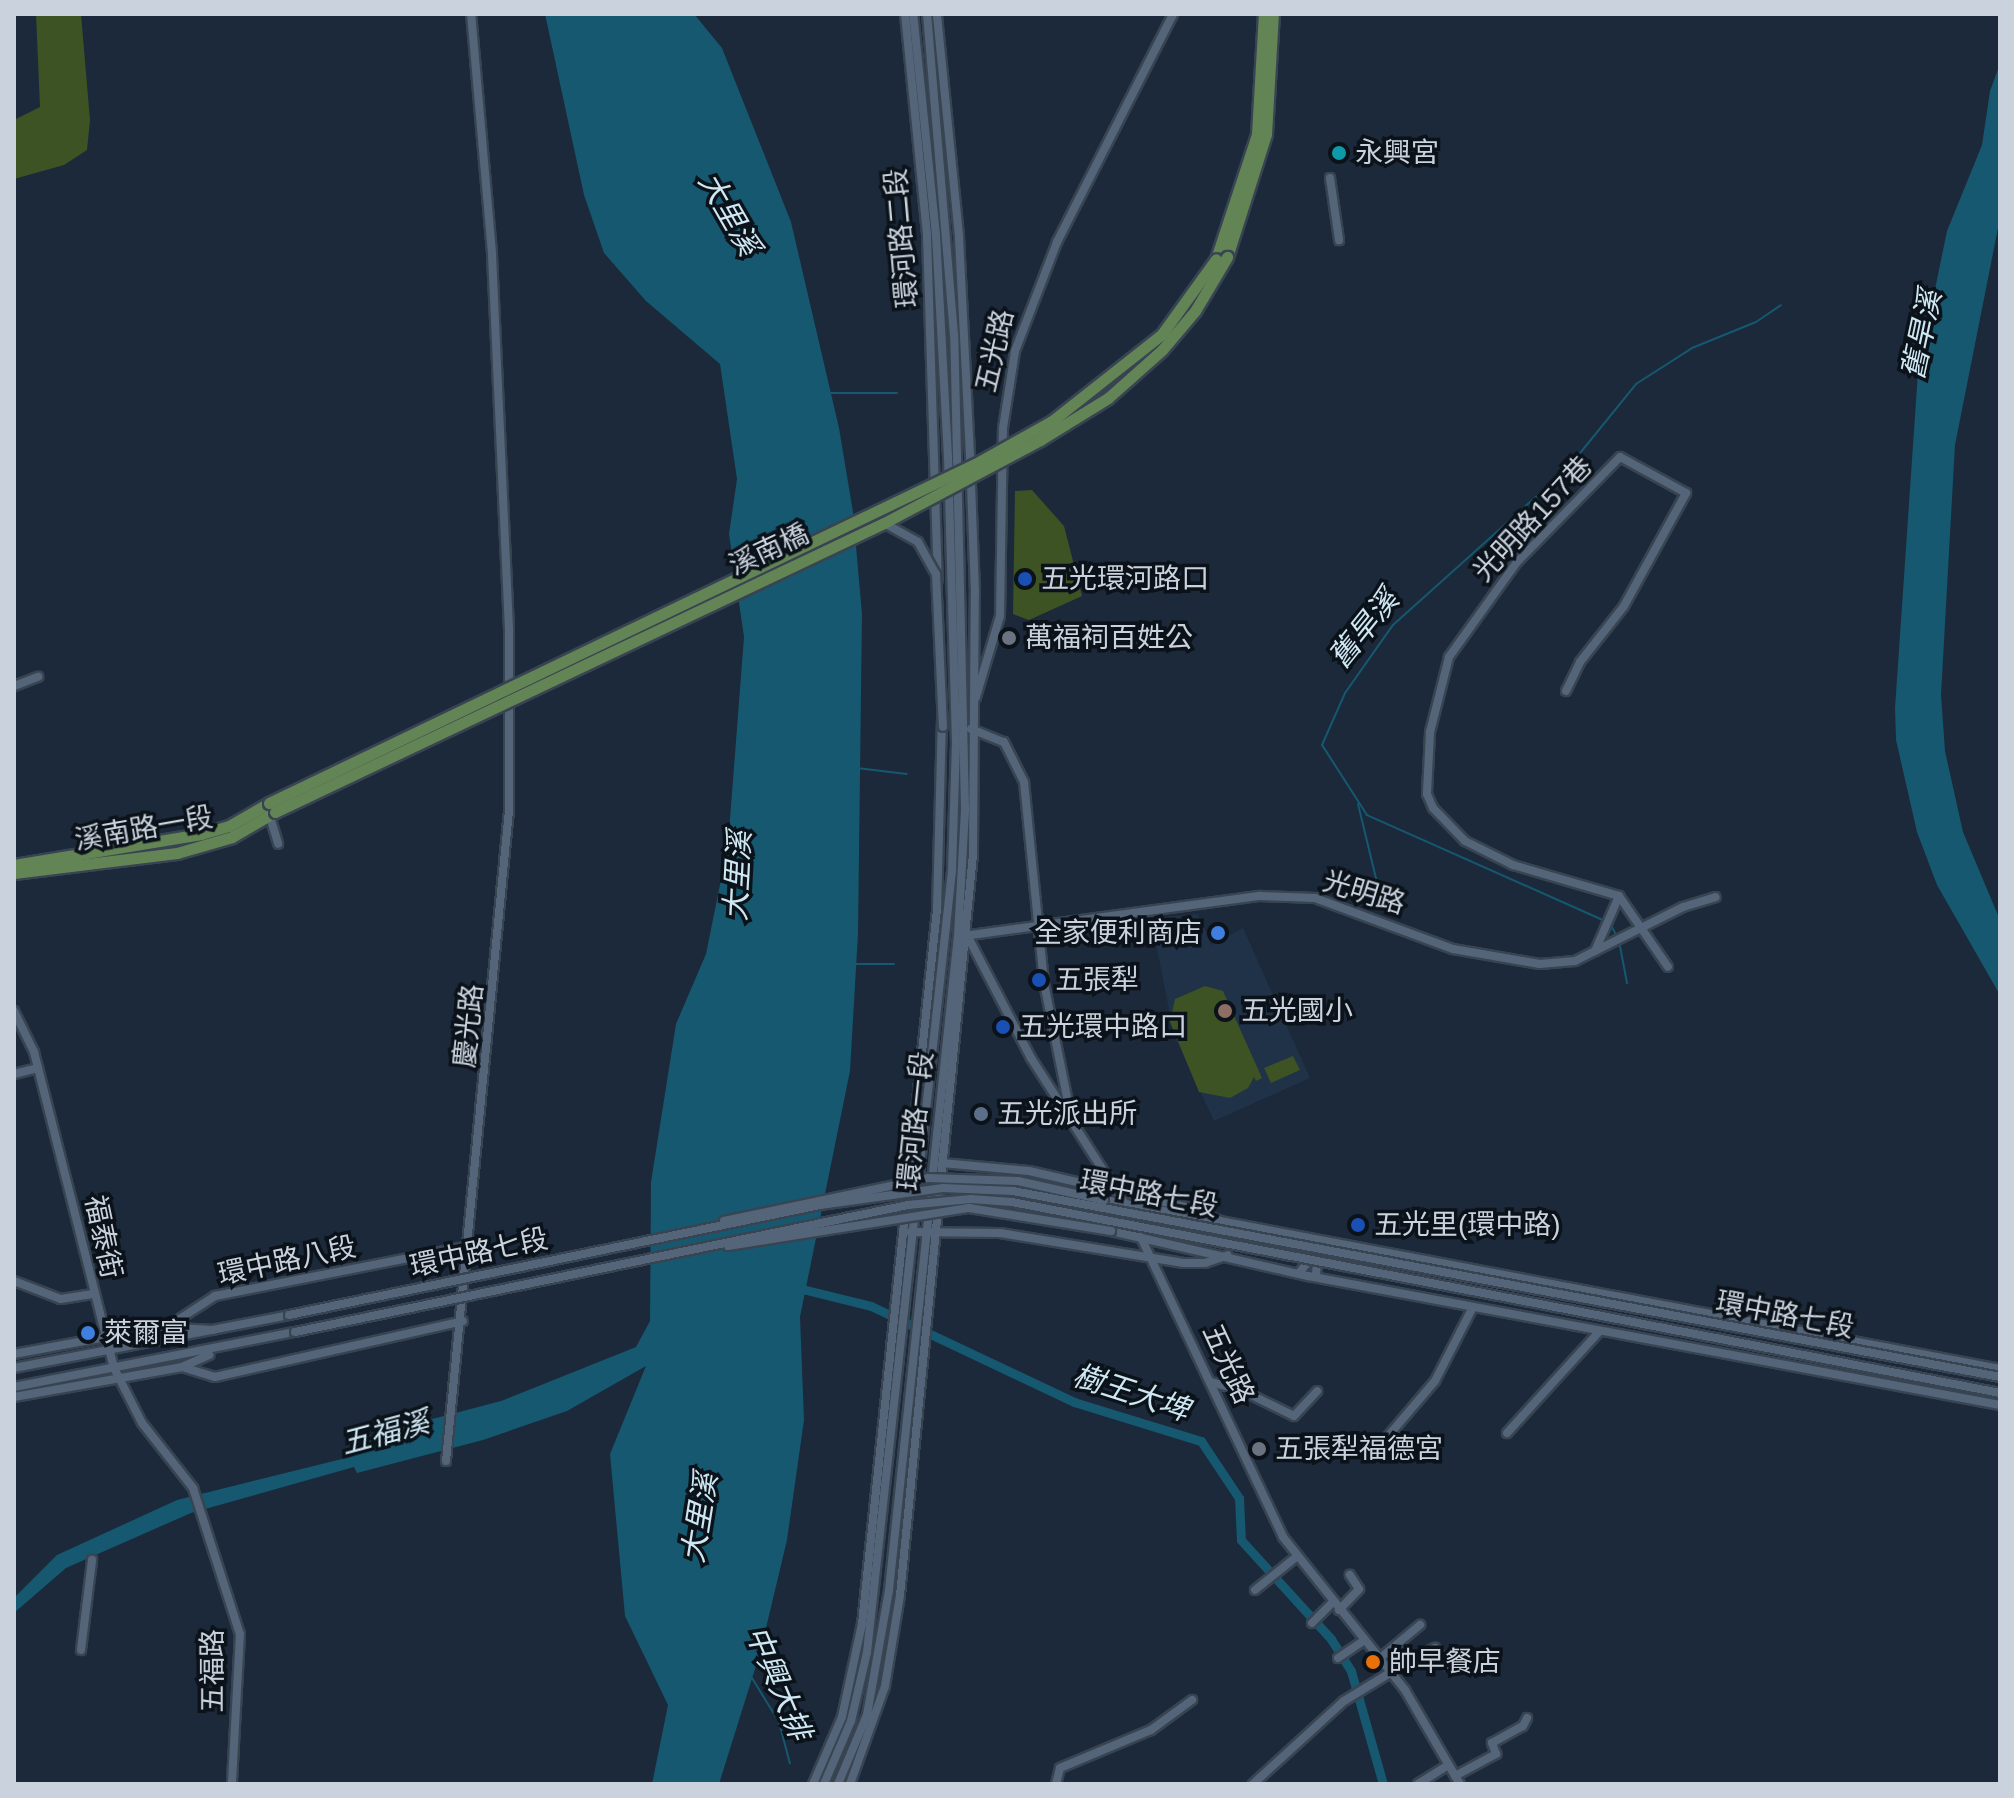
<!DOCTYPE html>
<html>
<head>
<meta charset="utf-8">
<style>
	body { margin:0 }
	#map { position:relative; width:2014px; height:1798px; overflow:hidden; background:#1b293a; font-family:Arial,"Noto Sans TC",sans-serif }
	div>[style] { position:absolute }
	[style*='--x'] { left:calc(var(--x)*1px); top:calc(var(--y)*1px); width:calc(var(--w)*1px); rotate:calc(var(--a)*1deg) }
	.built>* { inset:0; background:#1f3248 }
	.green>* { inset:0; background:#3d5324 }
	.water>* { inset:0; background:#15586f }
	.stream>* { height:2px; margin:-1px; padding:0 1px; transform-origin:1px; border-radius:1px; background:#15586f }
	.canal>* { height:9px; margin:-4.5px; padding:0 4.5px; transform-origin:4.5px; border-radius:4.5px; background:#15586f }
	.roads { filter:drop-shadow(2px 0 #384452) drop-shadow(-2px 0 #384452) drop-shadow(0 2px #384452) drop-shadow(0 -2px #384452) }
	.minor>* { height:8px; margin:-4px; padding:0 4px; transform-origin:4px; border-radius:4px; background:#556579 }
	.major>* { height:11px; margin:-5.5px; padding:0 5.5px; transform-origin:5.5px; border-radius:5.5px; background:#638555 }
	.bridges { filter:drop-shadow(2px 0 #384452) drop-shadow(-2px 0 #384452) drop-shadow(0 2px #384452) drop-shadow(0 -2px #384452) }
	.minor-bridge>* { height:8px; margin:-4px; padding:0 4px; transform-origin:4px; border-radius:4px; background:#556579 }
	.major-bridge>* { height:11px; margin:-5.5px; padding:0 5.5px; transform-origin:5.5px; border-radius:5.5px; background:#638555 }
	.dots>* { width:22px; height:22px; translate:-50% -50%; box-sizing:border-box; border:4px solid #0b1219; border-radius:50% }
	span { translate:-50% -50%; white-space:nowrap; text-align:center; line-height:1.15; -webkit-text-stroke:7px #0b1219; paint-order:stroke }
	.poi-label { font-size:28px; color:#c9d2dd }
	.left { translate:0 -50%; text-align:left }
	.right { translate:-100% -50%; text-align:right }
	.street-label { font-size:28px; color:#c9d2dd }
	.water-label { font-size:30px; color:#cee7f2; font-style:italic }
	.frame { position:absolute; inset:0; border:16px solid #c9d2dd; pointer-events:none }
</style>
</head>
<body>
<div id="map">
	<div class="built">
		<i style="clip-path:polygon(1198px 914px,1211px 945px,1243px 928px,1310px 1078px,1214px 1121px,1174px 1035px,1151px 918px)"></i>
	</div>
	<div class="green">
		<i style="clip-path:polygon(36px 14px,81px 14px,90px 120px,87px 150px,64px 165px,14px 179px,14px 120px,40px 107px)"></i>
		<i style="clip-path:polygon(1032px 490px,1064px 526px,1082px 596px,1029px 620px,1013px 614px,1015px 491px)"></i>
		<i style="clip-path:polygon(1205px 986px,1223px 991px,1262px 1078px,1256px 1081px,1254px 1077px,1248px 1088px,1230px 1098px,1199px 1092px,1170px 1022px,1175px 999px)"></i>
		<i style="clip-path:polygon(1293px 1056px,1300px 1070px,1271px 1083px,1264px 1068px)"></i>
	</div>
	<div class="water">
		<i style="clip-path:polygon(545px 14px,694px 14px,722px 48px,791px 222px,839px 428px,853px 512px,862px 614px,858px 934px,850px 1071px,800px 1317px,804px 1420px,787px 1540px,760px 1653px,719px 1784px,652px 1784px,668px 1705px,625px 1616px,610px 1454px,646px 1366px,567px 1411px,483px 1440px,357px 1473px,354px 1467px,191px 1513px,66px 1568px,14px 1613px,14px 1598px,57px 1555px,177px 1500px,354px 1456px,362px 1447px,360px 1438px,501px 1401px,636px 1347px,650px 1321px,651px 1182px,676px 1024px,706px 954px,728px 845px,744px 637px,729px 534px,737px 479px,720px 364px,646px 301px,604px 253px,584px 195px)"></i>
		<i style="clip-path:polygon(2000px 64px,2000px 218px,1955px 445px,1941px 695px,1945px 751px,1963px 832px,2000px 920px,2000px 995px,1937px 885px,1917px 832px,1896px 740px,1895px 708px,1918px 372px,1947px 231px,1982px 145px,1990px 91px)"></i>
	</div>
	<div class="stream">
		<i style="--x:830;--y:393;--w:67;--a:0"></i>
		<i style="--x:857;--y:768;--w:50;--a:6.8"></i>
		<i style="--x:1358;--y:804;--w:106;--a:76.4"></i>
		<i style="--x:1605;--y:921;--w:261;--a:-156"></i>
		<i style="--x:1367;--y:815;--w:83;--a:-122.7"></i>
		<i style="--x:1322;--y:745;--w:57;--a:-66.1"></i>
		<i style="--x:1345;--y:693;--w:83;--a:-54.8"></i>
		<i style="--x:1393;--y:625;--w:235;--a:-41.9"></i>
		<i style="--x:1568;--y:468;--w:108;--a:-51"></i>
		<i style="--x:1636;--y:384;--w:67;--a:-32.7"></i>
		<i style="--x:1692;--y:348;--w:69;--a:-22.1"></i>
		<i style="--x:1756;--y:322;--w:30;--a:-34"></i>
		<i style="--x:1610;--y:923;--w:13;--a:63"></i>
		<i style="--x:1619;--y:941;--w:43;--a:79.2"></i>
		<i style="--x:856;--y:964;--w:38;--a:0"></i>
		<i style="--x:752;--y:1678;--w:52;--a:58.5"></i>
		<i style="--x:779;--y:1722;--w:43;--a:75.3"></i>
	</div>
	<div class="canal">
		<i style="--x:794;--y:1287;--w:79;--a:13.9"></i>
		<i style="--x:871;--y:1306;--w:225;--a:25.3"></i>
		<i style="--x:1074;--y:1402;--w:133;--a:17.1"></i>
		<i style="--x:1201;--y:1441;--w:69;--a:56.3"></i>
		<i style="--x:1239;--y:1498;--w:42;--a:87.3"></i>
		<i style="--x:1241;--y:1540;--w:134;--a:47.7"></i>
		<i style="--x:1331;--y:1639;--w:38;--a:58"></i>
		<i style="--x:1351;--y:1671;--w:117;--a:74.2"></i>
	</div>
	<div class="roads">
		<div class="minor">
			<i style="--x:905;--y:14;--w:223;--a:84.3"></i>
			<i style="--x:927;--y:236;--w:344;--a:88.2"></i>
			<i style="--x:1330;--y:178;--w:63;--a:81.7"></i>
			<i style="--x:14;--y:686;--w:26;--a:-21"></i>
			<i style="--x:1566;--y:691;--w:32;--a:-64"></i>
			<i style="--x:1580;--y:662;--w:71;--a:-51.8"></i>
			<i style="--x:1624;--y:606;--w:129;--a:-61.2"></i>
			<i style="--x:1686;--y:493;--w:75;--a:-151.4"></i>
			<i style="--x:1620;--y:457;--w:147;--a:134.4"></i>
			<i style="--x:1517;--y:562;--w:117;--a:125.6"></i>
			<i style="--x:1449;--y:657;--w:77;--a:104.2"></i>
			<i style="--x:1430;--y:732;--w:62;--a:92.8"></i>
			<i style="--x:1427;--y:794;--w:15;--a:67"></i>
			<i style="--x:1433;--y:808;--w:46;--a:45.9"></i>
			<i style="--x:1465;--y:841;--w:54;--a:26.6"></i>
			<i style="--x:1513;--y:865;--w:110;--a:16.3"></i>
			<i style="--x:1619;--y:896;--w:86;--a:55.4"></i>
			<i style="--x:976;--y:697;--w:84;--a:-73.5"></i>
			<i style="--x:1000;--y:616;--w:188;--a:-89.1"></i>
			<i style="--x:1003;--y:428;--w:78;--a:-81.1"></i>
			<i style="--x:1015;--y:351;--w:117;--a:-68.9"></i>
			<i style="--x:1057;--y:242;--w:256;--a:-63"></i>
			<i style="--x:971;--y:729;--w:35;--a:22"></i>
			<i style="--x:1004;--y:742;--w:45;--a:63.4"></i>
			<i style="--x:1024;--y:782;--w:202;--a:84.3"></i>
			<i style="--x:1044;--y:983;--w:132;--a:78.6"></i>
			<i style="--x:270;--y:817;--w:28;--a:73"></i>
			<i style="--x:963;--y:936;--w:300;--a:-7.7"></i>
			<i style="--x:1260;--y:896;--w:55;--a:2.1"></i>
			<i style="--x:1315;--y:898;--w:147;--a:20.3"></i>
			<i style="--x:1453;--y:949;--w:88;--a:9.8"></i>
			<i style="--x:1540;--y:964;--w:35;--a:-5"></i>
			<i style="--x:1575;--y:961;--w:121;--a:-26.6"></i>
			<i style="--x:1683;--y:907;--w:34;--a:-17"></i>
			<i style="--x:968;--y:937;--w:136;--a:62.5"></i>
			<i style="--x:1031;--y:1058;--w:176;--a:57.3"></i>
			<i style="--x:1126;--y:1206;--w:366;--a:64.6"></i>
			<i style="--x:1283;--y:1537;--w:196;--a:51.4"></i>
			<i style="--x:1405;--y:1690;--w:109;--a:59.7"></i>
			<i style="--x:1595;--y:951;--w:60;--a:-66.4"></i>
			<i style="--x:14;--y:1011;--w:46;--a:64"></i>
			<i style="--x:34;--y:1052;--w:326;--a:75.8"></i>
			<i style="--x:114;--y:1368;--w:62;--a:63"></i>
			<i style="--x:142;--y:1423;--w:83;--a:51.9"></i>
			<i style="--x:193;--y:1488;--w:153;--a:72.2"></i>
			<i style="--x:240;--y:1634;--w:150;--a:93.1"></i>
			<i style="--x:14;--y:1074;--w:25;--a:-14"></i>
			<i style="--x:942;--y:1163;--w:87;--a:5.3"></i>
			<i style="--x:1029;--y:1171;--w:166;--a:12.9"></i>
			<i style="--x:1191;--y:1208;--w:32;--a:24"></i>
			<i style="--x:1220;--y:1221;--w:794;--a:10.74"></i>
			<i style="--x:1104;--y:1200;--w:105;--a:10.5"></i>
			<i style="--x:1111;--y:1231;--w:202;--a:12.9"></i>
			<i style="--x:1308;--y:1276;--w:704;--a:10.56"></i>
			<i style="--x:910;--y:1232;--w:90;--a:0.6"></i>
			<i style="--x:1000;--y:1233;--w:186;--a:9.3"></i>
			<i style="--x:1184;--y:1263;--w:21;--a:0"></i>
			<i style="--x:1205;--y:1263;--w:24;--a:-19"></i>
			<i style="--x:1299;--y:1273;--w:13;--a:-51"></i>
			<i style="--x:1307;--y:1263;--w:21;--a:-93"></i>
			<i style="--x:1316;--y:1277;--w:34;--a:-87"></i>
			<i style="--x:14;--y:1281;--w:50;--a:21"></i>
			<i style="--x:61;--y:1299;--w:32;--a:-9"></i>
			<i style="--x:167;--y:1327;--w:57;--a:-32.9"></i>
			<i style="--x:215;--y:1296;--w:260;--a:-11.1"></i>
			<i style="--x:14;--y:1354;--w:148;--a:-10.5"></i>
			<i style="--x:160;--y:1327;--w:53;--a:3.2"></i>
			<i style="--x:182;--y:1367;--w:34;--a:17"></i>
			<i style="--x:215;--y:1377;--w:254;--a:-12.7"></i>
			<i style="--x:14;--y:1368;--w:280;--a:-10.9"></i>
			<i style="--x:1210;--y:1382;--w:30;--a:14"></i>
			<i style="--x:1239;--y:1389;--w:61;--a:26.1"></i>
			<i style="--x:1294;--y:1416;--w:34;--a:-47"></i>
			<i style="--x:14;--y:1387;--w:286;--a:-11.1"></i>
			<i style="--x:14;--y:1397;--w:171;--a:-10.1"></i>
			<i style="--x:182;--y:1367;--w:30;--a:-24"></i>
			<i style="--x:1507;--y:1433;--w:137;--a:-47.7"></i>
			<i style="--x:1372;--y:1455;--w:97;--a:-49.6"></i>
			<i style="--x:1435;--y:1381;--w:83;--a:-62.8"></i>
			<i style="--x:446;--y:1461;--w:654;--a:-84.47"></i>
			<i style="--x:509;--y:810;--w:181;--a:-90"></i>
			<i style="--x:509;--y:629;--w:376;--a:-92.6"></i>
			<i style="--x:492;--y:253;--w:240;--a:-95"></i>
			<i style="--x:1255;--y:1590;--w:53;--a:-38.8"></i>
			<i style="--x:1339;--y:1610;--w:29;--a:-46"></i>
			<i style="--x:1359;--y:1589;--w:17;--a:-123"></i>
			<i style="--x:1312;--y:1623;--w:30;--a:-45"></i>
			<i style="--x:81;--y:1650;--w:91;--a:-83"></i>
			<i style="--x:1338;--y:1658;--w:29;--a:-34"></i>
			<i style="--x:1378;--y:1660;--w:55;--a:-39.8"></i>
			<i style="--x:1455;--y:1776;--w:47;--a:-28.2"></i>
			<i style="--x:1496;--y:1754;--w:12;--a:-110"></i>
			<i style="--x:1492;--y:1743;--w:35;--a:-29"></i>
			<i style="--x:1523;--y:1726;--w:9;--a:-63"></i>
			<i style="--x:813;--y:1784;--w:73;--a:-66.6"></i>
			<i style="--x:842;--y:1717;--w:95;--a:-77.9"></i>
			<i style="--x:862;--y:1624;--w:719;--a:-84.01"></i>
			<i style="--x:937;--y:909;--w:188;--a:-88.5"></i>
			<i style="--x:824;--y:1784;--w:69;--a:-66.8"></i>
			<i style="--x:851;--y:1721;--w:71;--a:-76.9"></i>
			<i style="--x:867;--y:1652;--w:786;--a:-83.79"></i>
			<i style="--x:952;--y:871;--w:128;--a:-88.2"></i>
			<i style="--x:956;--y:743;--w:286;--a:-91.6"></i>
			<i style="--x:948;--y:457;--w:222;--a:-93.1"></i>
			<i style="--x:936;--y:235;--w:222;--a:-95.9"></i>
			<i style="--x:838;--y:1784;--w:75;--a:-67.2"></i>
			<i style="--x:867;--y:1715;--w:127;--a:-80"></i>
			<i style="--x:889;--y:1590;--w:658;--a:-83.98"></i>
			<i style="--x:958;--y:936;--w:127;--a:-86.8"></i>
			<i style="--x:965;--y:809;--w:474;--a:-91.3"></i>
			<i style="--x:954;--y:335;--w:322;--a:-94.8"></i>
			<i style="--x:850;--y:1784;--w:104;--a:-70.3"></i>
			<i style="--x:885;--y:1686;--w:92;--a:-80.6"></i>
			<i style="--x:900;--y:1595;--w:745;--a:-84.37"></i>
			<i style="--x:973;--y:854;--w:261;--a:-89.6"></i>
			<i style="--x:975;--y:593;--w:138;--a:-92.1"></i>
			<i style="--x:970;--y:455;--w:219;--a:-92.9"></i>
			<i style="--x:959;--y:236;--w:223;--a:-95.7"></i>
			<i style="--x:1056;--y:1784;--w:16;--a:-76"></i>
			<i style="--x:1060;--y:1768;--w:99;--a:-22.7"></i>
			<i style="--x:1151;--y:1730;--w:51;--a:-36.2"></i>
			<i style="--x:1253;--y:1784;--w:123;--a:-42.4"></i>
			<i style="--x:1344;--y:1701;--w:79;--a:-31.5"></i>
			<i style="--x:1411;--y:1660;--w:27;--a:-27"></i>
			<i style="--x:1435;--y:1648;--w:21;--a:55"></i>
			<i style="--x:1418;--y:1784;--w:36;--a:-32"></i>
		</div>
		<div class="major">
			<i style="--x:1227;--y:257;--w:129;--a:-72.4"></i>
			<i style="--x:1266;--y:134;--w:120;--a:-86.7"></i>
			<i style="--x:1216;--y:259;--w:132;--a:-71.8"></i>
			<i style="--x:1257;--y:134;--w:120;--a:-86.7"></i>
			<i style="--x:14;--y:865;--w:190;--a:-9.4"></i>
			<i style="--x:201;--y:834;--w:29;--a:-16"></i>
			<i style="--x:229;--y:826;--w:46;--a:-29.9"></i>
			<i style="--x:14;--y:873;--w:164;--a:-7"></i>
			<i style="--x:177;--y:853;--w:57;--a:-16.2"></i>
			<i style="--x:232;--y:837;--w:50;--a:-30.2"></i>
		</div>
	</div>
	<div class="bridges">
		<div class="minor-bridge">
			<i style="--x:884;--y:523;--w:39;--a:29"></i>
			<i style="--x:918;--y:542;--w:37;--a:61"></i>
			<i style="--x:936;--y:574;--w:153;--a:87.4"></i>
			<i style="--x:724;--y:1221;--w:208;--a:-11.9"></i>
			<i style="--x:928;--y:1178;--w:90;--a:1.9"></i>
			<i style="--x:1018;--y:1181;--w:88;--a:12.5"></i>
			<i style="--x:728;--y:1246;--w:244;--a:-9"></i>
			<i style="--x:969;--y:1208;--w:144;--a:9.2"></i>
			<i style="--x:289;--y:1315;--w:542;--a:-11.7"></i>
			<i style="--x:820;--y:1205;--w:124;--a:-7.9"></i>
			<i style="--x:943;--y:1188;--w:70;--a:2.5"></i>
			<i style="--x:1013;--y:1191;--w:1004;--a:10.67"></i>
			<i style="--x:295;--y:1332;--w:626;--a:-11.7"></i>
			<i style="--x:908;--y:1205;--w:63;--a:-5.4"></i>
			<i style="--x:971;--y:1199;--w:41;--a:4.2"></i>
			<i style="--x:1012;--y:1202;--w:1006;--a:10.94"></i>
		</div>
		<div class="major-bridge">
			<i style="--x:269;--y:803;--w:783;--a:-25.65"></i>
			<i style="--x:975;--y:464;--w:88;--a:-29.2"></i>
			<i style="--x:1052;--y:421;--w:140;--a:-38.3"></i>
			<i style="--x:1162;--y:334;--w:92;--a:-54.2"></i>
			<i style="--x:275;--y:812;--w:674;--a:-25.39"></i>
			<i style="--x:884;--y:523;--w:177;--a:-28"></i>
			<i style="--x:1040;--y:440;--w:80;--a:-31.7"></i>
			<i style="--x:1108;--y:398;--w:72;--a:-41.6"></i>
			<i style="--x:1162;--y:350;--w:51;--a:-49.8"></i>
			<i style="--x:1195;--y:311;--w:63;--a:-59.3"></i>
		</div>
	</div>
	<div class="dots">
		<i style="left:1339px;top:153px;background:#0f9aa8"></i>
		<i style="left:1025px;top:579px;background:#1a4fb4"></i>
		<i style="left:1009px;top:638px;background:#6b7280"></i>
		<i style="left:1218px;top:933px;background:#3f7fe0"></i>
		<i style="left:1039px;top:980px;background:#1a4fb4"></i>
		<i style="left:1225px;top:1011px;background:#8d6e63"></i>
		<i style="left:1003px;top:1027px;background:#1a4fb4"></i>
		<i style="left:981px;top:1114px;background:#5c6f8a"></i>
		<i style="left:1358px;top:1225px;background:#1a4fb4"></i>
		<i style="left:88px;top:1333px;background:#3f7fe0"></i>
		<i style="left:1259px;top:1449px;background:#6b7280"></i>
		<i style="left:1373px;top:1662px;background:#e8710a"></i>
	</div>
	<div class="poi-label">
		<span class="left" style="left:1355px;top:153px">永興宮</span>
		<span class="left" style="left:1041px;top:579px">五光環河路口</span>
		<span class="left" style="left:1025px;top:638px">萬福祠百姓公</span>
		<span class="right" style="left:1202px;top:933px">全家便利商店</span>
		<span class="left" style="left:1055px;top:980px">五張犁</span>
		<span class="left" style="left:1241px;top:1011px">五光國小</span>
		<span class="left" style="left:1019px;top:1027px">五光環中路口</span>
		<span class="left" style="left:997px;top:1114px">五光派出所</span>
		<span class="left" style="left:1374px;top:1225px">五光里(環中路)</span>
		<span class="left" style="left:104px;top:1333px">萊爾富</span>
		<span class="left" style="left:1275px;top:1449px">五張犁福德宮</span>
		<span class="left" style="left:1389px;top:1662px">帥早餐店</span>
	</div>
	<div class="street-label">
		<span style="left:902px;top:238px;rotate:-95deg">環河路二段</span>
		<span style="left:995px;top:351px;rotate:-77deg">五光路</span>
		<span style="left:1533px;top:519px;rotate:-47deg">光明路157巷</span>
		<span style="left:769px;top:550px;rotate:-25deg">溪南橋</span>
		<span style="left:144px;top:829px;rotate:-10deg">溪南路一段</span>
		<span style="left:1364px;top:893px;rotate:17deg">光明路</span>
		<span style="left:469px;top:1026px;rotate:-84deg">慶光路</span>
		<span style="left:916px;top:1121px;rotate:-84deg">環河路一段</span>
		<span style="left:1149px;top:1194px;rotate:11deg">環中路七段</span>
		<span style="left:103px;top:1237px;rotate:78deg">福泰街</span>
		<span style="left:479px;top:1253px;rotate:-12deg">環中路七段</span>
		<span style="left:287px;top:1261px;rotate:-12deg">環中路八段</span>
		<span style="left:1785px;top:1315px;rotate:11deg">環中路七段</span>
		<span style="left:1228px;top:1364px;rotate:65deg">五光路</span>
		<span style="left:213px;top:1671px;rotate:-90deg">五福路</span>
	</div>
	<div class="water-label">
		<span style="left:729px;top:214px;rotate:60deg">大里溪</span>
		<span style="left:1922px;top:335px;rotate:-78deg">舊旱溪</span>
		<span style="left:1364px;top:629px;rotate:-51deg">舊旱溪</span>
		<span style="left:738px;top:876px;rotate:-87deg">大里溪</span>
		<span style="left:1131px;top:1393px;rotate:18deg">樹王大埤</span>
		<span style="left:385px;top:1433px;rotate:-15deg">五福溪</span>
		<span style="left:700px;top:1518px;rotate:-81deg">大里溪</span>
		<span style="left:778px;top:1683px;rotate:67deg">中興大排</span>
	</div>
	<div class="frame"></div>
</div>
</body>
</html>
